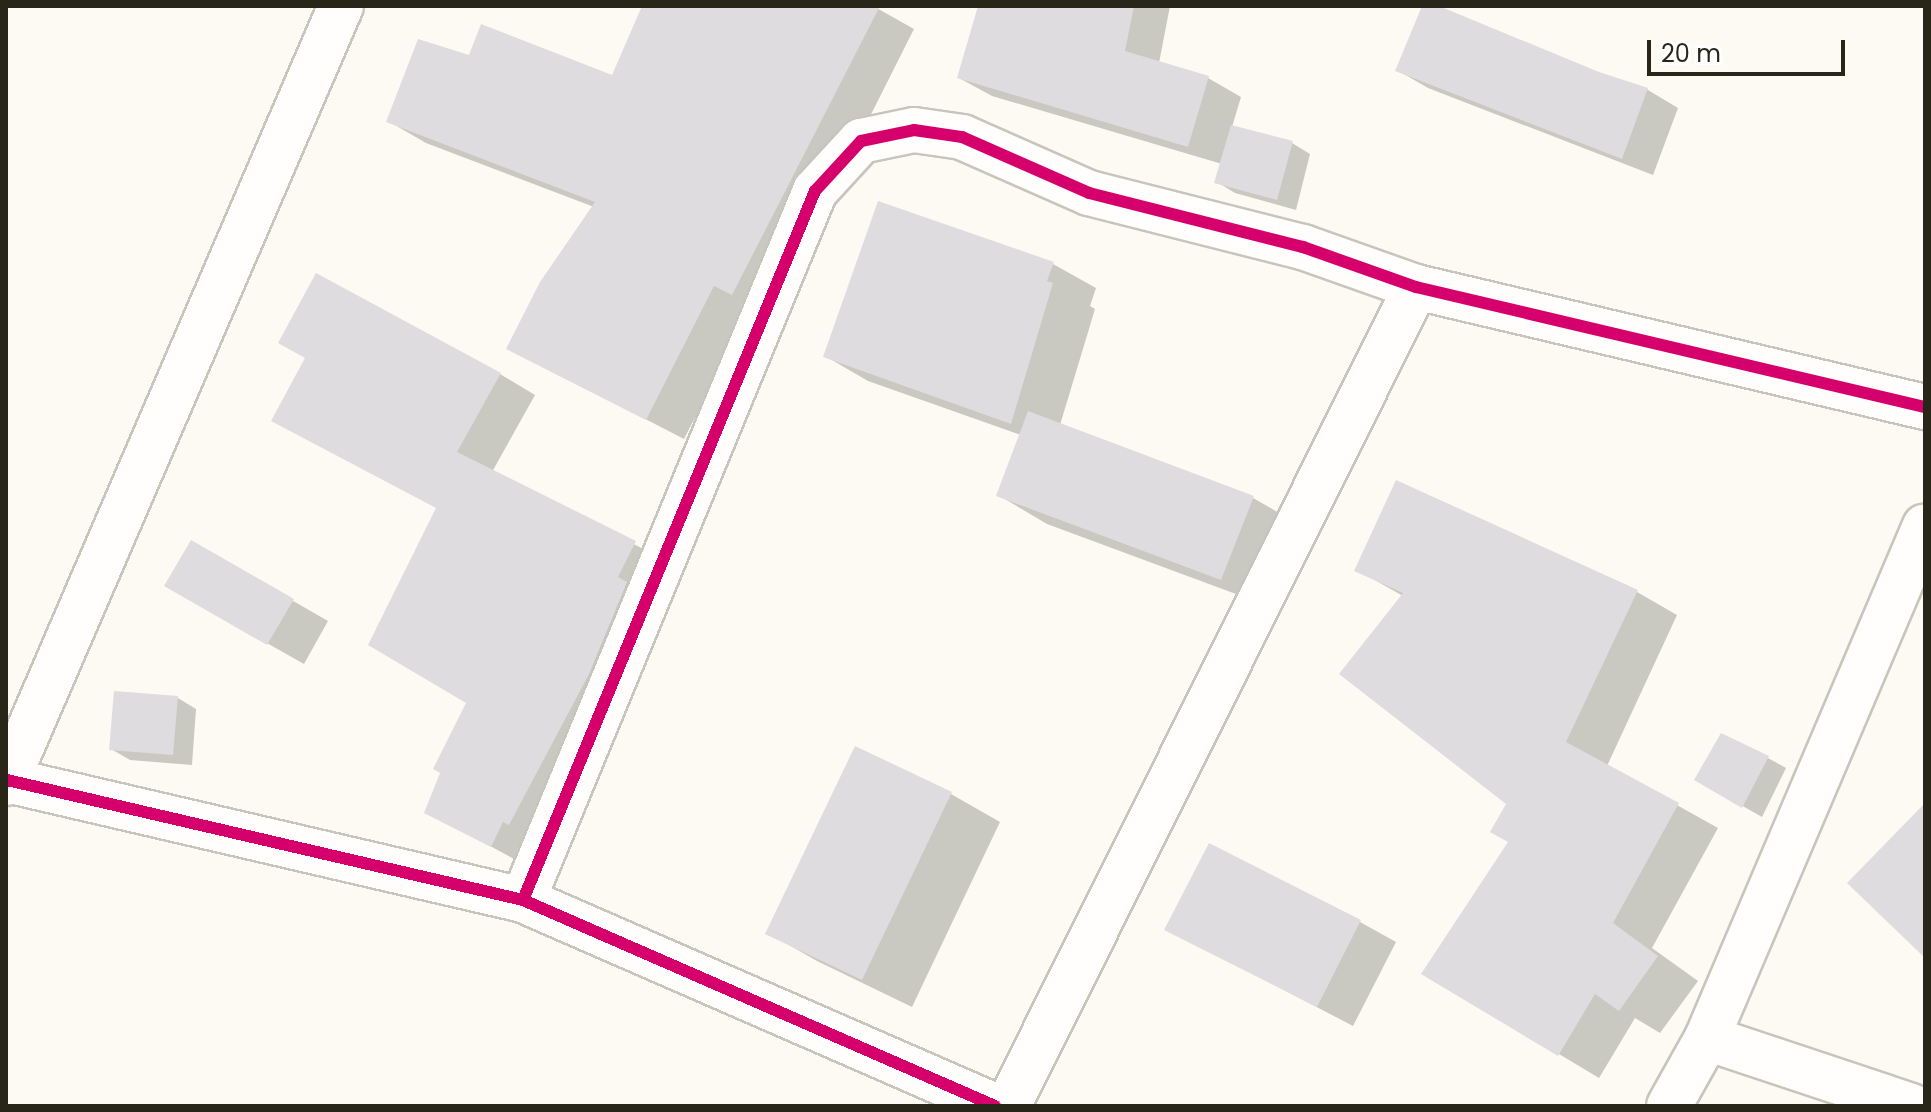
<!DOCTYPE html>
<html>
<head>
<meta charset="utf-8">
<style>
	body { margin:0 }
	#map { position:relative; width:1931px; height:1112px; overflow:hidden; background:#fcfaf2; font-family:Poppins,sans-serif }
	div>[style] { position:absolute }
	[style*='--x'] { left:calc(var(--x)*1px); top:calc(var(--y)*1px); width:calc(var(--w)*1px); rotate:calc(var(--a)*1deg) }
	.shadow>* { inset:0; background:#0003 }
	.building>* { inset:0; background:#dedcdf }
	.roads { filter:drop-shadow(2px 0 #c8c5bc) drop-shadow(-2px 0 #c8c5bc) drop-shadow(0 2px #c8c5bc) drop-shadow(0 -2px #c8c5bc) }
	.minor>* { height:44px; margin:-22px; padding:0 22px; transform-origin:22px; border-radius:22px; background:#fffefd }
	.cycleway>* { height:12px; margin:-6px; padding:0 6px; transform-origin:6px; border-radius:6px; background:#d6006c }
	span { translate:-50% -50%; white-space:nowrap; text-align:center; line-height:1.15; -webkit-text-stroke:8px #fff; paint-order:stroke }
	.frame { position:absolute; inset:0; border:8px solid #282519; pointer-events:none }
	.scale { position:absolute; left:1647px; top:40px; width:198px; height:36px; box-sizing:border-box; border:4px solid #282519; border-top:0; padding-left:10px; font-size:24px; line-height:28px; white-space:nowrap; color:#282519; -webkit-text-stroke:6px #fff; paint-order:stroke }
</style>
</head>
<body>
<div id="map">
	<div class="shadow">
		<i style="clip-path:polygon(645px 6px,873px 6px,914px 29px,770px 315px,752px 306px,684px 439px,508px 348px,594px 207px,426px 143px,388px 121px,470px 57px,613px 78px)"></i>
		<i style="clip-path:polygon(1062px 6px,1170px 6px,1159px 63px,1208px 78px,1241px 97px,1232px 127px,1292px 143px,1310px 154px,1296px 210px,1235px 193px,1217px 182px,1222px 164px,992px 96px,959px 78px)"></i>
		<i style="clip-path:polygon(1424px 6px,1434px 6px,1598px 74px,1648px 90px,1678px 108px,1653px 175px,1428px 88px,1397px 70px)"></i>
		<i style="clip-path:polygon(1053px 264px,1096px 288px,1090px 306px,1095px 309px,1060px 425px,1253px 498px,1302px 526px,1271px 607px,1047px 524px,998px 495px,1021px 435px,868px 381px,825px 356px)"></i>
		<i style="clip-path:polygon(500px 374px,535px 395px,492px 472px,671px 563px,527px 866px,427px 812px,468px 702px,438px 508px,309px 440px)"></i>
		<i style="clip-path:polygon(192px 543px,328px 621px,304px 664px,166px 586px)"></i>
		<i style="clip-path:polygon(1357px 570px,1637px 592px,1677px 615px,1607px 766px,1718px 828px,1652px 948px,1698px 981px,1660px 1033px,1635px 1018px,1599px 1078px,1559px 1054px,1511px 841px,1509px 803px,1403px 596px)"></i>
		<i style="clip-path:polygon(178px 698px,196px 709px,192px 765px,130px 760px,111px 749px)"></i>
		<i style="clip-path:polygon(856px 749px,951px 794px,1000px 822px,912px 1007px,817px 961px,768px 933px)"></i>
		<i style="clip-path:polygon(1768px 758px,1786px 768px,1762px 817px,1697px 780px)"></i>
		<i style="clip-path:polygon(1360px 922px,1396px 942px,1353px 1026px,1167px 929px)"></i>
	</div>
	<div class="building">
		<i style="clip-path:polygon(642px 6px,880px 6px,732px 295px,714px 286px,646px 420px,506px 349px,540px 282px,595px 202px,386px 122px,418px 39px,469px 55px,481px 24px,612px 75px)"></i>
		<i style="clip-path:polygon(978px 6px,1134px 6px,1125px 51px,1209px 76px,1188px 147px,957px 78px)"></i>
		<i style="clip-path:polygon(1422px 6px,1439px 6px,1599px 72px,1648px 88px,1622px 159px,1395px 71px)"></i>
		<i style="clip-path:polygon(1231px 125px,1293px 141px,1277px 200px,1214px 183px)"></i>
		<i style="clip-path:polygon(878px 201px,1054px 262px,1047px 281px,1053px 283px,1011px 424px,823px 357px)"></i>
		<i style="clip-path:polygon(316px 273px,501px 373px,457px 452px,636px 541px,618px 577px,627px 582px,589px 674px,509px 825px,503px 822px,491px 847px,424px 813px,440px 773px,433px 769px,466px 703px,368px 645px,436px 508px,271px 421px,305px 358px,278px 343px)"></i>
		<i style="clip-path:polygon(1028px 411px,1254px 496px,1221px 580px,996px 496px)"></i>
		<i style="clip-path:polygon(1396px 480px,1638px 590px,1566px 742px,1679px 803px,1613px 923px,1658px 956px,1619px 1011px,1595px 994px,1558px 1056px,1421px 974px,1508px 842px,1490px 832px,1506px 804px,1339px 674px,1403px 593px,1354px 571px)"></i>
		<i style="clip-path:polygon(191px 540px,294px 599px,267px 645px,164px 586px)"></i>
		<i style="clip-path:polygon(114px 691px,178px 696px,173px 755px,109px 750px)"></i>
		<i style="clip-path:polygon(1721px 733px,1769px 756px,1742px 808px,1694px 780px)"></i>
		<i style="clip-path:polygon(855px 746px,952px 792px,862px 980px,765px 934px)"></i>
		<i style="clip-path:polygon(1925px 803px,1925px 958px,1847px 883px)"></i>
		<i style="clip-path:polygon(1209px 843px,1361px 920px,1317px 1007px,1164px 930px)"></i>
	</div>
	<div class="roads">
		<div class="minor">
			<i style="--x:7;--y:780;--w:530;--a:13.09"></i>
			<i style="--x:523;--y:900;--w:515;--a:23.58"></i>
			<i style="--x:6;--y:783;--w:846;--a:-66.68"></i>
			<i style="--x:523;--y:900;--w:767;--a:-67.62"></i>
			<i style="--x:815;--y:191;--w:68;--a:-47.4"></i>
			<i style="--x:861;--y:141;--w:54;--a:-11.7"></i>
			<i style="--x:914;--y:130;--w:49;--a:8.3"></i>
			<i style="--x:962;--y:137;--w:139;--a:23.8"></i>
			<i style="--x:1089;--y:193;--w:221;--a:14.2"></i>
			<i style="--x:1303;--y:247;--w:120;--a:19.5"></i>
			<i style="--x:1416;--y:287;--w:523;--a:13.27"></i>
			<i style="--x:1707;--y:1038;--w:215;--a:18.4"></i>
			<i style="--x:1008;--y:1106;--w:915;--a:-63.52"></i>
			<i style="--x:1669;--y:1106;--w:78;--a:-60.8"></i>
			<i style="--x:1707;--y:1038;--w:556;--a:-66.94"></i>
		</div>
	</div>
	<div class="cycleway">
		<i style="--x:7;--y:780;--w:530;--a:13.09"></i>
		<i style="--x:523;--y:900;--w:515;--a:23.58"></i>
		<i style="--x:523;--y:900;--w:767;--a:-67.62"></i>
		<i style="--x:815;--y:191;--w:68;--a:-47.4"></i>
		<i style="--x:861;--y:141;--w:54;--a:-11.7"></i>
		<i style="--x:914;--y:130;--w:49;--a:8.3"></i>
		<i style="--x:962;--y:137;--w:139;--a:23.8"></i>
		<i style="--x:1089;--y:193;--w:221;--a:14.2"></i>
		<i style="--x:1303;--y:247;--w:120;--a:19.5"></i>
		<i style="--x:1416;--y:287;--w:523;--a:13.27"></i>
	</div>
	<div class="frame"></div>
	<div class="scale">20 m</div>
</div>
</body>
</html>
